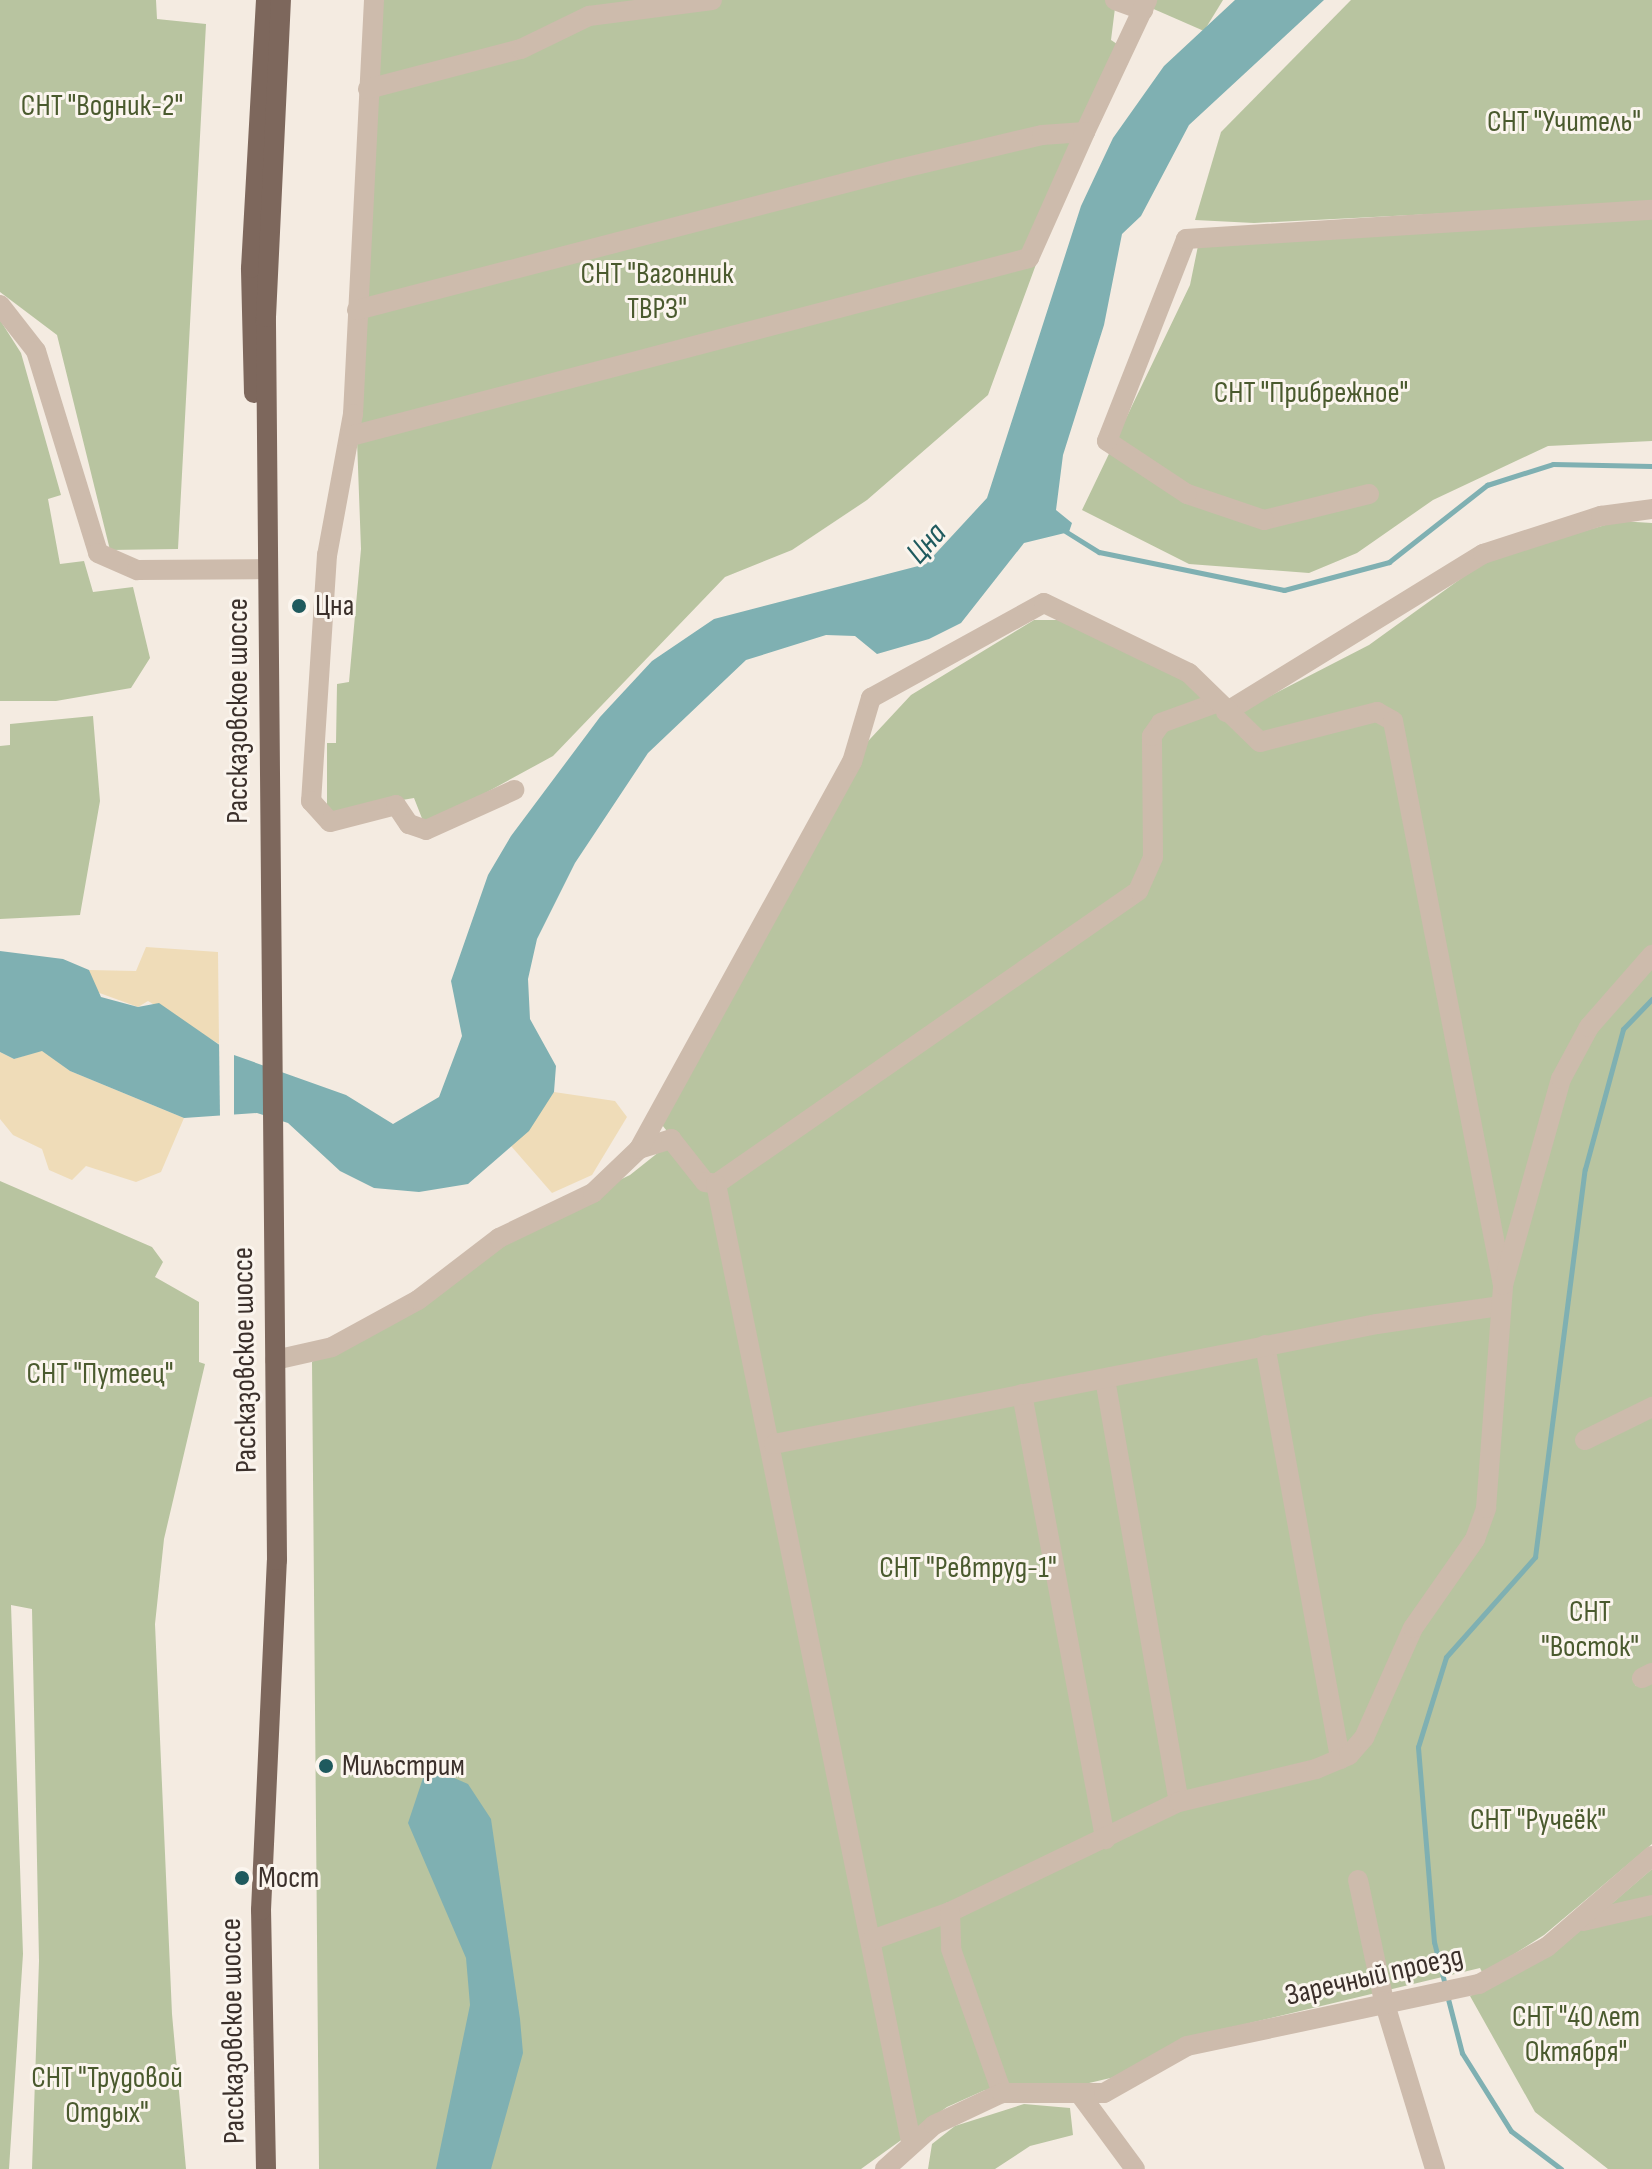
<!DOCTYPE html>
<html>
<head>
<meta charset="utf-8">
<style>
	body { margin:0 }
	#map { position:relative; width:1652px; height:2169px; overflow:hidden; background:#f4ebe1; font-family:"Sofia Sans Condensed",sans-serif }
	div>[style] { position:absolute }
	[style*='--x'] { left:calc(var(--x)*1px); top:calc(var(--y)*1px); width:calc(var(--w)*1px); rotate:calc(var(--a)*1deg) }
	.green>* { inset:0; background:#b8c4a0 }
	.sand>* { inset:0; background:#efdcb8 }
	.water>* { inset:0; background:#7fb0b2 }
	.pier>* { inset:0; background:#f4ebe1 }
	.stream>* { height:5px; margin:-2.5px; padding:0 2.5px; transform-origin:2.5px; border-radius:2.5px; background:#7fb0b2 }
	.minor>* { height:20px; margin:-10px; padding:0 10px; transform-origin:10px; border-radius:10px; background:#cdbbac }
	.major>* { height:20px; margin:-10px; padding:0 10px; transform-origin:10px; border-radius:10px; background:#7d675c }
	.dots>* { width:22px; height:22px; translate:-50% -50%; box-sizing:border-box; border:4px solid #fbf5ee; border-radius:50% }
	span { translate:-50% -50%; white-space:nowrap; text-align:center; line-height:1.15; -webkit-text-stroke:6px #fbf5ee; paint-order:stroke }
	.park-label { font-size:30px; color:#4a5a2e }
	.poi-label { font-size:30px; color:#3b302b }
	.left { translate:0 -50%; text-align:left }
	.street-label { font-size:30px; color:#3b302b }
	.water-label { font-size:32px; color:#1f5a5e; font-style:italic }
</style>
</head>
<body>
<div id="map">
	<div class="green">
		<i style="clip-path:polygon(0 0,156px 0,157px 19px,206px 24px,178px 549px,110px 550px,57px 335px,0 292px)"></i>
		<i style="clip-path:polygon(382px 0,1116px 0,1111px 40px,1117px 44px,988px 395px,867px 500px,792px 550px,725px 577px,553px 756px,425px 826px,414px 798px,327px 813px,327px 743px,336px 743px,337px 684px,349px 682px,361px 549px,357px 440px)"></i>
		<i style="clip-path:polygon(1133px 0,1223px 0,1204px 31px)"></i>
		<i style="clip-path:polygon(1351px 0,1652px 0,1652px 203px,1254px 223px,1195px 220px,1221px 132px)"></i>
		<i style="clip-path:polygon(1652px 218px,1652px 441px,1548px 446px,1433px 500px,1357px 553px,1309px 573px,1189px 564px,1082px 510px,1190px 285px,1199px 241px)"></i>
		<i style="clip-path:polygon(0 320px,21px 353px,61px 495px,48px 499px,60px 564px,84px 561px,93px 592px,133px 587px,150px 658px,131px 688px,56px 701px,0 701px)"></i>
		<i style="clip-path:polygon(1619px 521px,1652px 523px,1652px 1668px,1632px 1678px,1636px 1686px,1652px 1678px,1652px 1844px,1544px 1935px,1483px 1974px,1480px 1968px,1183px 2039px,1119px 2076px,1072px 2087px,985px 2090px,947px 2107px,861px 2169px,319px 2169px,312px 1362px,499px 1238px,630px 1175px,674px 1140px,655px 1116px,857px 753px,911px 695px,1034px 620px,1062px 620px,1181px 662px,1235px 714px,1369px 645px,1488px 559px)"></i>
		<i style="clip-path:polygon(93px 716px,100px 801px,80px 915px,0 919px,0 746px,10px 745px,10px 724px)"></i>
		<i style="clip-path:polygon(0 1181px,152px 1247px,163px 1262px,155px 1277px,199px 1302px,199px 1362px,205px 1364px,164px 1539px,155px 1624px,172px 2014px,186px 2169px,32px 2169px,39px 1961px,32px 1609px,11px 1605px,23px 1954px,9px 2169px,0 2169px)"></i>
		<i style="clip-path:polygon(1652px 1869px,1652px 2169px,1608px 2169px,1535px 2112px,1470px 1996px,1554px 1953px)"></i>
		<i style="clip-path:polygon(1024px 2104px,1070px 2108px,1073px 2135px,1030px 2146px,995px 2169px,928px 2169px,932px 2144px,955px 2126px)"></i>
	</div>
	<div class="sand">
		<i style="clip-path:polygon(146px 947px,218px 952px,219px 1044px,148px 1001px,138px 1007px,94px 991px,89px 970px,136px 971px)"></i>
		<i style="clip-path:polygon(42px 1050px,70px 1071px,184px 1118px,161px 1172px,136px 1182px,86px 1166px,72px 1180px,49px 1170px,42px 1149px,13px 1135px,0 1119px,0 1052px,14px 1059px)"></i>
		<i style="clip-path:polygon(554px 1092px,615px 1101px,627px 1117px,592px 1175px,552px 1193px,511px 1146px)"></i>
	</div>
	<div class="water">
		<i style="clip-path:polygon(1235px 0,1324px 0,1189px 125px,1141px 216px,1122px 234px,1104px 325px,1063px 455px,1056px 510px,1072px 523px,1069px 532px,1024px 543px,961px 623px,929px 639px,877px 654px,855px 636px,826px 635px,746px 660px,648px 753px,575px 863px,537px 939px,528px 979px,530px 1019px,556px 1066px,554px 1092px,529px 1131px,468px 1184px,419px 1192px,374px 1188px,340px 1171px,288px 1123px,257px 1113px,184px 1118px,70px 1071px,42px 1051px,14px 1059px,0 1052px,0 951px,63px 959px,89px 970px,101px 997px,138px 1007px,159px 1003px,234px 1055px,346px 1095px,393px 1124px,439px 1097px,462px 1036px,451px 981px,488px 875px,511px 836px,600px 717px,652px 661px,714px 619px,926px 564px,987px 498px,1081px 206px,1113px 138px,1164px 66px)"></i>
		<i style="clip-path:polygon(445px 1774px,468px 1784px,491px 1819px,520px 2019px,523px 2053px,491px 2169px,436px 2169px,470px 2005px,466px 1958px,408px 1823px,423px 1778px)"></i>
	</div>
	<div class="pier">
		<i style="clip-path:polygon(219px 1039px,234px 1050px,234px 1117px,220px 1117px)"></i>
	</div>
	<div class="stream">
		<i style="--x:1065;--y:531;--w:40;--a:32"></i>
		<i style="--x:1099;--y:552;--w:189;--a:11.6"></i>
		<i style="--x:1284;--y:590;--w:109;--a:-14.9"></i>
		<i style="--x:1389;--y:562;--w:125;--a:-38.2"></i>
		<i style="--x:1487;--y:485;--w:69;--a:-17.7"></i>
		<i style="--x:1553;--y:464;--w:99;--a:1.2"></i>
		<i style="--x:1445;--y:1985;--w:44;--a:-104.3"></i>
		<i style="--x:1434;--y:1942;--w:196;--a:-94.7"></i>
		<i style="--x:1418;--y:1747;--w:94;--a:-72.7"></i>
		<i style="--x:1446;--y:1657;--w:134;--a:-48.3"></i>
		<i style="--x:1535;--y:1557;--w:391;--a:-82.7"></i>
		<i style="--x:1585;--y:1169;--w:145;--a:-74.8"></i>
		<i style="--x:1623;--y:1029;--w:42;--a:-46"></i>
		<i style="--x:1447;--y:1995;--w:60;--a:75.5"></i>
		<i style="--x:1462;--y:2053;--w:92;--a:57.9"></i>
		<i style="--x:1511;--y:2131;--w:63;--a:37.2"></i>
	</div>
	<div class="minor">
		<i style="--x:374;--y:0;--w:415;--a:92.9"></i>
		<i style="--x:353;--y:414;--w:143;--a:100.4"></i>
		<i style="--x:327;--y:555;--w:247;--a:93.7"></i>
		<i style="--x:311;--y:801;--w:28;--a:48"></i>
		<i style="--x:330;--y:822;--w:68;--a:-14.4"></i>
		<i style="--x:396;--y:805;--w:23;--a:56"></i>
		<i style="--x:409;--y:824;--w:18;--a:19"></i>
		<i style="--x:426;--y:830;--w:97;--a:-24.4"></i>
		<i style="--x:1115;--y:0;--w:30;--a:20"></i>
		<i style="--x:368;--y:89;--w:158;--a:-14.7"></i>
		<i style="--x:521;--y:49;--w:76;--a:-25.9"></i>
		<i style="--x:589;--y:16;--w:124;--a:-7.4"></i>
		<i style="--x:0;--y:305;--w:58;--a:52"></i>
		<i style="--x:36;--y:351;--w:211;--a:72.9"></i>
		<i style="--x:98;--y:553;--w:43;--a:23.6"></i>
		<i style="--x:137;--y:570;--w:130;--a:-0.4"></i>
		<i style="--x:357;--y:310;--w:560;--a:-14.58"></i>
		<i style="--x:899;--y:169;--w:147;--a:-13.4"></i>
		<i style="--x:1042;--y:135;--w:43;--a:-4"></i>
		<i style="--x:1085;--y:132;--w:146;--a:-64.8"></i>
		<i style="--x:351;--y:436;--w:701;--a:-14.71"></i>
		<i style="--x:1029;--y:258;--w:138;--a:-66"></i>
		<i style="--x:1369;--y:494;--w:108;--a:166.1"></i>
		<i style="--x:1264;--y:520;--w:81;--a:-161.3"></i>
		<i style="--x:1187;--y:494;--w:96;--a:-146.5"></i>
		<i style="--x:1107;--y:441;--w:217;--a:-68.6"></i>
		<i style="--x:1186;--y:239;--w:467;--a:-3.6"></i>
		<i style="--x:1226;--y:712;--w:302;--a:-31.6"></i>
		<i style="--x:1483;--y:554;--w:124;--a:-17.9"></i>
		<i style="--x:1601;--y:516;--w:51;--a:-7.8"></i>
		<i style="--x:639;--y:1149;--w:34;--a:-17"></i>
		<i style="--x:671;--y:1139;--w:55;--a:51.7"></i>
		<i style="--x:705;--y:1182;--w:11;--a:10"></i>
		<i style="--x:716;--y:1184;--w:514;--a:-34.77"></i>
		<i style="--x:1138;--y:891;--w:37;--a:-66"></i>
		<i style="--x:1153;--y:857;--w:121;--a:-90.5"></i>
		<i style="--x:1152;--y:736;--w:16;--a:-55"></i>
		<i style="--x:1161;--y:723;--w:55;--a:-20.1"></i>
		<i style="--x:716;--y:1184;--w:978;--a:78.49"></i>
		<i style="--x:1265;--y:1345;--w:421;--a:79.7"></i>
		<i style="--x:275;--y:1360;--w:58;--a:-12.8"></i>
		<i style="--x:332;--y:1347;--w:98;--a:-28.7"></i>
		<i style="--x:418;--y:1300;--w:102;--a:-37.4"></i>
		<i style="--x:499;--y:1238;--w:104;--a:-25.6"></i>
		<i style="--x:593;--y:1193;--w:64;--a:-43.7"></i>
		<i style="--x:639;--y:1149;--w:442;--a:-61.2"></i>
		<i style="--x:852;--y:762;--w:67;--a:-73.5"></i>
		<i style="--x:871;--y:698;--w:197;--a:-28.8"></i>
		<i style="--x:1044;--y:603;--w:161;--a:25.8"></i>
		<i style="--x:1189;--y:673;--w:99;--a:44.2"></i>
		<i style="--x:1260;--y:742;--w:121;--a:-14.4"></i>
		<i style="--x:1377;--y:712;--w:18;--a:29"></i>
		<i style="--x:1393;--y:721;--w:575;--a:78.96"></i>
		<i style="--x:1105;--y:1379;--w:429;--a:80.1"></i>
		<i style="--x:1022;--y:1394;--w:453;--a:79.4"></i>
		<i style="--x:1585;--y:1440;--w:75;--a:-26.2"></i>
		<i style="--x:774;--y:1444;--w:615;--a:-11.26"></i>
		<i style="--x:1377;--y:1324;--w:125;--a:-8.3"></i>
		<i style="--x:1642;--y:1678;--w:11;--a:-27"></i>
		<i style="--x:1358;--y:1880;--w:124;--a:77.9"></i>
		<i style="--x:1384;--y:2001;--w:176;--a:73.1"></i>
		<i style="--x:950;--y:1912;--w:254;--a:-25.7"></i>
		<i style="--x:1179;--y:1802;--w:141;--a:-13.5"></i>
		<i style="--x:1316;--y:1769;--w:36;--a:-23"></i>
		<i style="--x:1349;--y:1755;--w:23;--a:-49"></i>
		<i style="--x:1364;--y:1738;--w:120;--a:-66"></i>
		<i style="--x:1413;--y:1628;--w:108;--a:-55.1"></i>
		<i style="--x:1475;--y:1539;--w:33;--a:-70"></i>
		<i style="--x:1486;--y:1508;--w:224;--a:-85.6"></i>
		<i style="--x:1503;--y:1285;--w:214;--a:-74.3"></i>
		<i style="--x:1561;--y:1079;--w:59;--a:-61.7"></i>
		<i style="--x:1589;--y:1027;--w:96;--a:-48.8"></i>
		<i style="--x:1583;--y:1921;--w:71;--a:-13.1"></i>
		<i style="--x:872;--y:1940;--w:83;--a:-19.7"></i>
		<i style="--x:950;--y:1912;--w:37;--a:88"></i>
		<i style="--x:951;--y:1949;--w:153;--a:70.5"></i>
		<i style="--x:1082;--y:2097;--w:89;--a:53.6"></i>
		<i style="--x:885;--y:2169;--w:66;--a:-41.9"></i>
		<i style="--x:934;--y:2125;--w:75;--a:-25.2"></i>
		<i style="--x:1002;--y:2093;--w:102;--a:0"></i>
		<i style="--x:1104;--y:2093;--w:95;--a:-29.5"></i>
		<i style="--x:1187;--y:2046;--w:299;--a:-12"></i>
		<i style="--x:1479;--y:1984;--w:77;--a:-28.6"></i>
		<i style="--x:1547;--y:1947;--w:139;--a:-40.9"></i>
	</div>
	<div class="major">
		<i style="--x:254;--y:393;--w:125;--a:-91.4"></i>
		<i style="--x:251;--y:268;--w:268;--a:-86.8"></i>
		<i style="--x:266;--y:2169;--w:259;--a:-91.1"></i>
		<i style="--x:261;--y:1910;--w:350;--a:-87.4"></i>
		<i style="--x:277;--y:1560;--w:1243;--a:-90.51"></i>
		<i style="--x:266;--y:317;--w:317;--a:-87.3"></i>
	</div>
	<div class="dots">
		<i style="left:299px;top:606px;background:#1f5a5e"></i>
		<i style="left:326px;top:1766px;background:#1f5a5e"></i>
		<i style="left:242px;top:1878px;background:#1f5a5e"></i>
	</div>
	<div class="park-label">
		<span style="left:102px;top:106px">СНТ "Водник-2"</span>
		<span style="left:1564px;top:122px">СНТ "Учитель"</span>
		<span style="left:657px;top:291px">СНТ "Вагонник<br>ТВРЗ"</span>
		<span style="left:1311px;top:393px">СНТ "Прибрежное"</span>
		<span style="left:100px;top:1374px">СНТ "Путеец"</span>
		<span style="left:968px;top:1568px">СНТ "Ревтруд-1"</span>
		<span style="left:1590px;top:1629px">СНТ<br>"Восток"</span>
		<span style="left:1538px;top:1820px">СНТ "Ручеёк"</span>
		<span style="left:1576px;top:2034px">СНТ "40 лет<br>Октября"</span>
		<span style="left:107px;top:2095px">СНТ "Трудовой<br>Отдых"</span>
	</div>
	<div class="poi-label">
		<span class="left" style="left:315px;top:606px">Цна</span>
		<span class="left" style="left:342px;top:1766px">Мильстрим</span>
		<span class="left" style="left:258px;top:1878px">Мост</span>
	</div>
	<div class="street-label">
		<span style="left:238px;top:711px;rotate:-90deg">Рассказовское шоссе</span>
		<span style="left:245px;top:1360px;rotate:-91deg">Рассказовское шоссе</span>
		<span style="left:1374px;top:1976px;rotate:-13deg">Заречный проезд</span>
		<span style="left:233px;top:2031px;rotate:-91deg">Рассказовское шоссе</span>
	</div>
	<div class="water-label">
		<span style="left:927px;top:544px;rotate:-48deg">Цна</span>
	</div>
</div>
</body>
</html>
